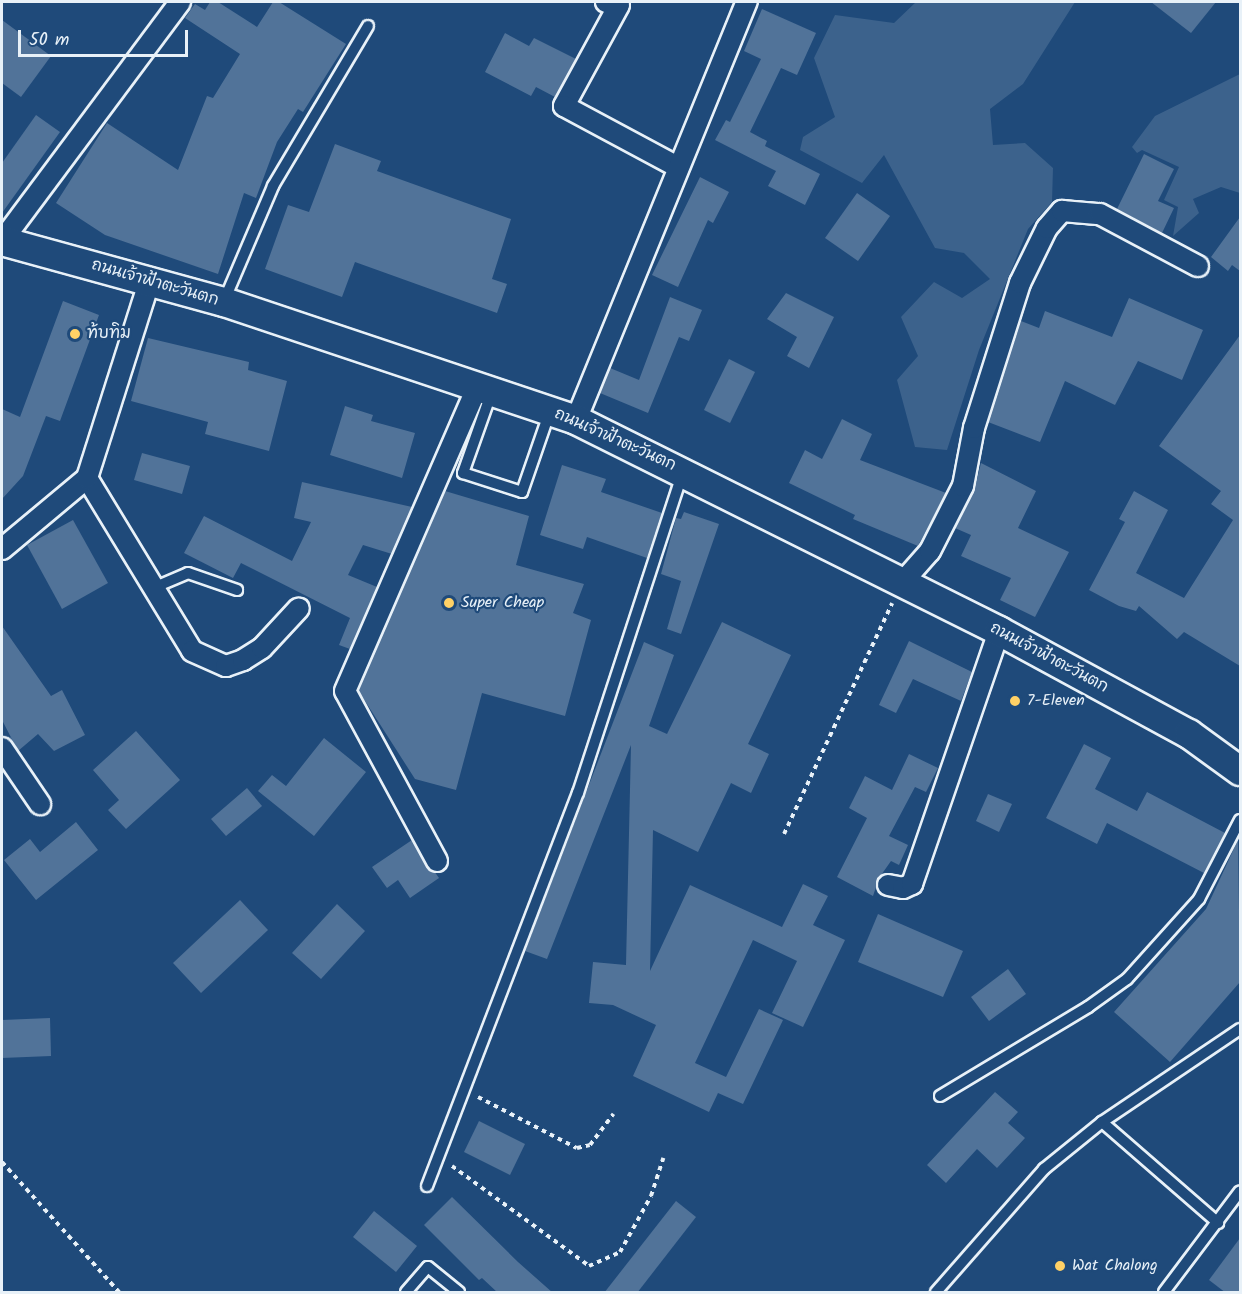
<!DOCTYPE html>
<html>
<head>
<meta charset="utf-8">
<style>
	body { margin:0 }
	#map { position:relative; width:1242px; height:1294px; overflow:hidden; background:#1f4a7a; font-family:Kalam,"Playpen Sans Thai",sans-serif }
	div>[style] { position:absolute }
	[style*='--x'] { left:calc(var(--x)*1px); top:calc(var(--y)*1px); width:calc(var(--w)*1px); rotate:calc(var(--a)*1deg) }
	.green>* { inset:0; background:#3c628c }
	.building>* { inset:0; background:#517399 }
	.path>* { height:4px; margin-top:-2px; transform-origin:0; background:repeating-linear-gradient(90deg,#e8f1f8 0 4.5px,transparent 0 9px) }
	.roads { filter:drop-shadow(2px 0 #e8f1f8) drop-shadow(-2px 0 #e8f1f8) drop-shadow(0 2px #e8f1f8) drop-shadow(0 -2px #e8f1f8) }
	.service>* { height:10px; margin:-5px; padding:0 5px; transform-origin:5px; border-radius:5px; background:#1f4a7a }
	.minor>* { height:20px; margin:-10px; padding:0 10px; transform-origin:10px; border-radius:10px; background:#1f4a7a }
	.secondary>* { height:28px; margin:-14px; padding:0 14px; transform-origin:14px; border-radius:14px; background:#1f4a7a }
	.dots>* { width:16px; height:16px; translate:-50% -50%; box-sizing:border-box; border:3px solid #1f4a7a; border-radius:50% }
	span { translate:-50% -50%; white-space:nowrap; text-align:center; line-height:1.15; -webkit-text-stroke:4.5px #1f4a7a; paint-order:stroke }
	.street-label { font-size:16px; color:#e8f1f8 }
	.poi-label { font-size:16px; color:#e8f1f8 }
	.left { translate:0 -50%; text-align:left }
	.frame { position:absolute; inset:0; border:3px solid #e8f1f8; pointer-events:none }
	.scale { position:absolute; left:18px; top:30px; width:170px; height:27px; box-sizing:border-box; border:3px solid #e8f1f8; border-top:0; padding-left:8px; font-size:18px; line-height:21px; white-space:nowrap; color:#e8f1f8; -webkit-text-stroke:4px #1f4a7a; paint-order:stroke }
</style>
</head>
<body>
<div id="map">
	<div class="green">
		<i style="clip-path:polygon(916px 2px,1075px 2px,1023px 84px,990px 109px,993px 145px,1025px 143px,1053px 168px,1052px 202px,1028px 229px,979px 350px,947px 450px,915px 447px,897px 380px,918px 356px,901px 317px,934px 282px,962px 298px,990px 279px,964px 253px,935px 248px,884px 155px,862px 183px,800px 150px,803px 137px,835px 117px,814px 58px,835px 15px,894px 23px)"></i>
		<i style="clip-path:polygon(1240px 74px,1240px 193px,1221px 187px,1193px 199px,1199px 213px,1173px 236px,1178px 207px,1164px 200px,1179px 167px,1142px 150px,1137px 153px,1132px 147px,1155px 116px)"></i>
	</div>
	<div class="building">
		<i style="clip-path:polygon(210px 2px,218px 2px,257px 27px,273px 2px,279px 2px,346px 44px,303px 112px,298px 109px,277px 142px,256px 198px,244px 193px,218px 274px,105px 235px,56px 203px,107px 123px,178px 170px,207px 96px,213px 98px,240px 54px,185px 18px,195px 4px,205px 10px)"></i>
		<i style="clip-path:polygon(1151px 2px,1216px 2px,1191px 33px)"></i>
		<i style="clip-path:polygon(762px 9px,816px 33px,797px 75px,781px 68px,750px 132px,767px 141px,765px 146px,820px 174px,805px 205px,768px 186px,776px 171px,715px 140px,726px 120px,730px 122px,761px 59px,744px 51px)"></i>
		<i style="clip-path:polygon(2px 20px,51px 56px,21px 97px,2px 83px)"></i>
		<i style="clip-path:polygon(505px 33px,529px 46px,534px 38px,576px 59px,555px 97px,536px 87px,531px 96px,485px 72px)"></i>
		<i style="clip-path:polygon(36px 115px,60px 132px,2px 213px,2px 163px)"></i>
		<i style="clip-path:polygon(335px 144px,381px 161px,377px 171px,511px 219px,492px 279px,507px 284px,497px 313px,355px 262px,342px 297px,265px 269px,288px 205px,309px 212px)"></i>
		<i style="clip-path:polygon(1144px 154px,1174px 169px,1158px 201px,1174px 208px,1162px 233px,1117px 209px)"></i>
		<i style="clip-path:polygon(700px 177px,729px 192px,713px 223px,708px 220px,678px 287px,652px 275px)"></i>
		<i style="clip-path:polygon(857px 193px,890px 216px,858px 261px,825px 238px)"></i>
		<i style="clip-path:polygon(1240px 217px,1240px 271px,1232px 265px,1228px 271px,1211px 257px)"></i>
		<i style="clip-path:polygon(786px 293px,834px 317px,809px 368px,787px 356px,797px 337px,767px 319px)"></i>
		<i style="clip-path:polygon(670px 297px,702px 310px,689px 341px,679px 337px,648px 413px,600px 393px,610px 368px,639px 380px)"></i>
		<i style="clip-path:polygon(1129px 298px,1203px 330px,1182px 380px,1138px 361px,1115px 405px,1065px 381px,1040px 442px,988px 422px,1021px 321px,1039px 328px,1045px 311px,1112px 337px)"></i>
		<i style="clip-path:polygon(63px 301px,99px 315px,60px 421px,46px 416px,23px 476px,2px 499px,2px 409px,20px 417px)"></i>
		<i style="clip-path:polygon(1240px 335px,1240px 666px,1184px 632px,1177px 639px,1139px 606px,1136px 611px,1119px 606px,1089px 590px,1125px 522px,1119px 519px,1134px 491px,1168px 510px,1136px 573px,1184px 598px,1233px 520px,1211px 504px,1221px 491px,1159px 446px)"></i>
		<i style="clip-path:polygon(148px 338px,249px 362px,248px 370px,287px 381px,269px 451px,205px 434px,208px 422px,131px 401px)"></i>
		<i style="clip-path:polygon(729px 359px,755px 372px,730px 423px,704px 410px)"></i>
		<i style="clip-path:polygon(345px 406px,373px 415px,371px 421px,415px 433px,402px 478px,330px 455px)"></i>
		<i style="clip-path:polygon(842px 419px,872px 434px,860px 460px,946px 493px,918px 546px,853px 519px,855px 515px,789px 483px,805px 450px,822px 459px)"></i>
		<i style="clip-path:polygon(142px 453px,190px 466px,182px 494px,134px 480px)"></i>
		<i style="clip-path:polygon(981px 463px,1036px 491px,1018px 528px,1069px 552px,1035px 617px,1000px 600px,1011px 578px,961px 556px,971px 535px,955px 528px,974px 491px)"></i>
		<i style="clip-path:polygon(562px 465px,606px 479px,601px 492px,662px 513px,647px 558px,587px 537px,583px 549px,540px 535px)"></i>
		<i style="clip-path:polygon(302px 482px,412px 507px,392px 554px,363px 545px,348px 575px,377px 587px,350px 649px,339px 645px,350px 618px,241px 563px,233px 578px,184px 553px,204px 516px,292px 561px,311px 522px,294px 518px)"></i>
		<i style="clip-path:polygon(445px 491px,529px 516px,516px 565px,584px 584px,573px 613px,591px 620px,565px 716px,482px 693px,456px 790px,415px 779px,358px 690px)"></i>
		<i style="clip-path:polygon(684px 512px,719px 524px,681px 634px,667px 629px,681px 581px,661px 574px,676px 518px,681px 519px)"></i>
		<i style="clip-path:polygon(73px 520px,108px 583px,62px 609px,27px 545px)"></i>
		<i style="clip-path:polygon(722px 622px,791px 655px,748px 744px,769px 754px,751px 793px,731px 783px,698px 852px,653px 830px,650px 971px,690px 885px,782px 927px,803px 884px,828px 896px,813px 925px,845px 940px,803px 1027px,772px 1013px,797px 961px,753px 940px,695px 1063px,726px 1077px,759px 1009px,783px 1020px,743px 1104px,718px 1093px,709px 1112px,633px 1076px,656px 1025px,613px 1005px,589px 1003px,593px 962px,626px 965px,631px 745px,547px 959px,525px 951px,644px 642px,674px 655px,649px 726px,667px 734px)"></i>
		<i style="clip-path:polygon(2px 626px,51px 696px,62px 690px,85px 735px,54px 751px,38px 734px,18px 751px,2px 720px)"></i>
		<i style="clip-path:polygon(909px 641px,972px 672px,961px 701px,913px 679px,896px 713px,879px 705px)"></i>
		<i style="clip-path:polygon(136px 731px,180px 780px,126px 829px,108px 810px,119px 800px,93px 770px)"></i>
		<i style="clip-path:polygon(324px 738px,366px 772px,314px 836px,258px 791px,272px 775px,286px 786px)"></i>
		<i style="clip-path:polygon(1084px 744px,1111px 758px,1095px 789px,1137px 811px,1147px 792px,1225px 833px,1204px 873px,1107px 823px,1097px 844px,1046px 818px)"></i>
		<i style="clip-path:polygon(909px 754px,938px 768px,926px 792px,915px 787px,889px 836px,908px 845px,899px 865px,891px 861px,879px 878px,873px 896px,837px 877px,867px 818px,849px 808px,865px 776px,892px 790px)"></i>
		<i style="clip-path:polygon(247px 788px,262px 806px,226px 836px,211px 819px)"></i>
		<i style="clip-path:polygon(988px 794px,1012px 804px,999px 832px,976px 821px)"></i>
		<i style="clip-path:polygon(76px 822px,98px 850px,36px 900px,4px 860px,30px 839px,40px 852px)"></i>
		<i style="clip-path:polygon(412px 840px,439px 878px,410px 898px,398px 880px,387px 888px,372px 867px)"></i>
		<i style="clip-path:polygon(1238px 840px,1240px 982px,1170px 1062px,1114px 1012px,1206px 909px)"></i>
		<i style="clip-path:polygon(240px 900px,268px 930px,201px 993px,173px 963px)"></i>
		<i style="clip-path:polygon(337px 904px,365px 931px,321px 979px,292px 953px)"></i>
		<i style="clip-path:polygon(878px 914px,963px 951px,943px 997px,858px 962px)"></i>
		<i style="clip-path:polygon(1008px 969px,1026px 994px,989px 1021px,971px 997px)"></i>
		<i style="clip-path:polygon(50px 1018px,51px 1056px,2px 1058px,2px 1020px)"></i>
		<i style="clip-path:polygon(995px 1092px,1018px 1112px,1008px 1123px,1025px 1138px,997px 1168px,977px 1149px,946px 1183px,927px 1165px)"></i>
		<i style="clip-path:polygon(479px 1121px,525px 1144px,510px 1175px,464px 1152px)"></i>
		<i style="clip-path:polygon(452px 1197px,518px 1262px,553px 1293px,498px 1293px,482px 1278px,479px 1280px,424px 1225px)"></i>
		<i style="clip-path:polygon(676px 1201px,696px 1217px,637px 1293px,604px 1293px)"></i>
		<i style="clip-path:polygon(374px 1211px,417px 1246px,396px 1272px,353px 1237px)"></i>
		<i style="clip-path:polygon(1240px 1238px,1240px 1293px,1226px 1293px,1209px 1280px)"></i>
	</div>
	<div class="path">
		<i style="--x:784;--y:834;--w:255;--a:-64.9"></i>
		<i style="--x:478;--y:1097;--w:111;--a:27.3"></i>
		<i style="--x:577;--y:1148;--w:13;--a:-13"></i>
		<i style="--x:590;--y:1145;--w:39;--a:-53"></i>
		<i style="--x:2;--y:1162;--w:175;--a:48"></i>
		<i style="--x:452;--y:1166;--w:170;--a:36.1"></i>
		<i style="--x:589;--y:1266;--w:34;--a:-24"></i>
		<i style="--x:620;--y:1252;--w:64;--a:-61"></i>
		<i style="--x:651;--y:1196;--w:40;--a:-72"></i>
	</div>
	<div class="roads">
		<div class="service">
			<i style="--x:224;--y:301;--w:125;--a:-66.9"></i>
			<i style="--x:273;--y:186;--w:186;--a:-59.3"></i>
			<i style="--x:491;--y:394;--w:84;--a:109.5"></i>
			<i style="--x:463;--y:473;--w:62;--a:17.9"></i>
			<i style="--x:522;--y:492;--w:86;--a:-70.9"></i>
			<i style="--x:153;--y:588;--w:38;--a:-23"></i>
			<i style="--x:188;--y:573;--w:52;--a:19.1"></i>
			<i style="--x:940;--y:1096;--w:173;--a:-31"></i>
			<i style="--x:1088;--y:1007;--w:48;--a:-35.7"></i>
			<i style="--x:1127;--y:979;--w:108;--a:-48"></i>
			<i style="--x:1199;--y:899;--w:89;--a:-62.6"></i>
			<i style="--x:1102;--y:1122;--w:154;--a:41"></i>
			<i style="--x:427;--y:1186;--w:421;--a:-69"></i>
			<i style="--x:578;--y:793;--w:335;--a:-71.9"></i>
			<i style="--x:406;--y:1292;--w:33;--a:-49"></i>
			<i style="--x:428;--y:1267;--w:40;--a:39"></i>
			<i style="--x:936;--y:1292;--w:164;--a:-48.7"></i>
			<i style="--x:1044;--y:1169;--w:75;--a:-39"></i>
			<i style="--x:1102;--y:1122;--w:166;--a:-34"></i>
			<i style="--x:1164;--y:1292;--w:126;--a:-53"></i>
		</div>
		<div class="minor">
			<i style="--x:606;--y:2;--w:13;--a:13"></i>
			<i style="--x:619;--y:5;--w:115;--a:118.6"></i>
			<i style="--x:564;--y:106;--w:127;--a:28.2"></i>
			<i style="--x:2;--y:241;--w:298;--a:-53.3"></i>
			<i style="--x:576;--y:420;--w:452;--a:-67.8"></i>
			<i style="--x:87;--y:478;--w:202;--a:58.7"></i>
			<i style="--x:192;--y:651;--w:37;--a:24"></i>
			<i style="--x:226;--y:666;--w:18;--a:-19"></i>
			<i style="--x:243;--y:660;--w:22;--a:-32"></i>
			<i style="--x:262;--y:648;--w:54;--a:-47.2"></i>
			<i style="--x:2;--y:549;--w:111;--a:-39.9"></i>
			<i style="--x:87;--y:478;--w:205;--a:-72.4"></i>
			<i style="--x:900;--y:585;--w:45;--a:-48.6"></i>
			<i style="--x:930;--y:551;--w:73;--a:-63.1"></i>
			<i style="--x:963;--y:486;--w:59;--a:-79.3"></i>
			<i style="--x:974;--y:428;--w:152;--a:-72.4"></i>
			<i style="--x:1020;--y:283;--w:61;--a:-63.9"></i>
			<i style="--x:1047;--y:228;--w:23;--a:-49"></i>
			<i style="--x:1062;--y:211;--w:38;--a:5"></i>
			<i style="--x:1100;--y:214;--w:111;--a:28"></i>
			<i style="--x:2;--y:748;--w:68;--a:55.8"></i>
			<i style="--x:437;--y:861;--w:193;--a:-118.4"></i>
			<i style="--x:345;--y:691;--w:334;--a:-66.5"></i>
			<i style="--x:888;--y:885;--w:15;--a:11"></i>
			<i style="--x:903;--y:888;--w:10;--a:-24"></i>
			<i style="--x:912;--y:884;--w:268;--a:-71"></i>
		</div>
		<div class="secondary">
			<i style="--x:2;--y:241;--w:230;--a:15.4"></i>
			<i style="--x:224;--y:302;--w:371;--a:18.5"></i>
			<i style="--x:576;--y:420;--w:473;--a:26.5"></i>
			<i style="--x:999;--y:631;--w:216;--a:28.5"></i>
			<i style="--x:1189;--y:734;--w:63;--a:36"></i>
		</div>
	</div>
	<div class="dots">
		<i style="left:75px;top:334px;background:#ffd166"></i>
		<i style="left:449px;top:603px;background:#ffd166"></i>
		<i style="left:1015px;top:701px;background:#ffd166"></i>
		<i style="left:1060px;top:1266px;background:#ffd166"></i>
	</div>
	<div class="street-label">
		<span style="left:155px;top:283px;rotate:16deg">ถนนเจ้าฟ้าตะวันตก</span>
		<span style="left:615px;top:440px;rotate:24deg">ถนนเจ้าฟ้าตะวันตก</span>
		<span style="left:1049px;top:658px;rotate:28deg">ถนนเจ้าฟ้าตะวันตก</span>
	</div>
	<div class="poi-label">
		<span class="left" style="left:87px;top:334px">ท้บทิม</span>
		<span class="left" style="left:461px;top:603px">Super Cheap</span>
		<span class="left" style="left:1027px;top:701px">7-Eleven</span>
		<span class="left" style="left:1072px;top:1266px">Wat Chalong</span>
	</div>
	<div class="frame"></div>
	<div class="scale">50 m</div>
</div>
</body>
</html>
